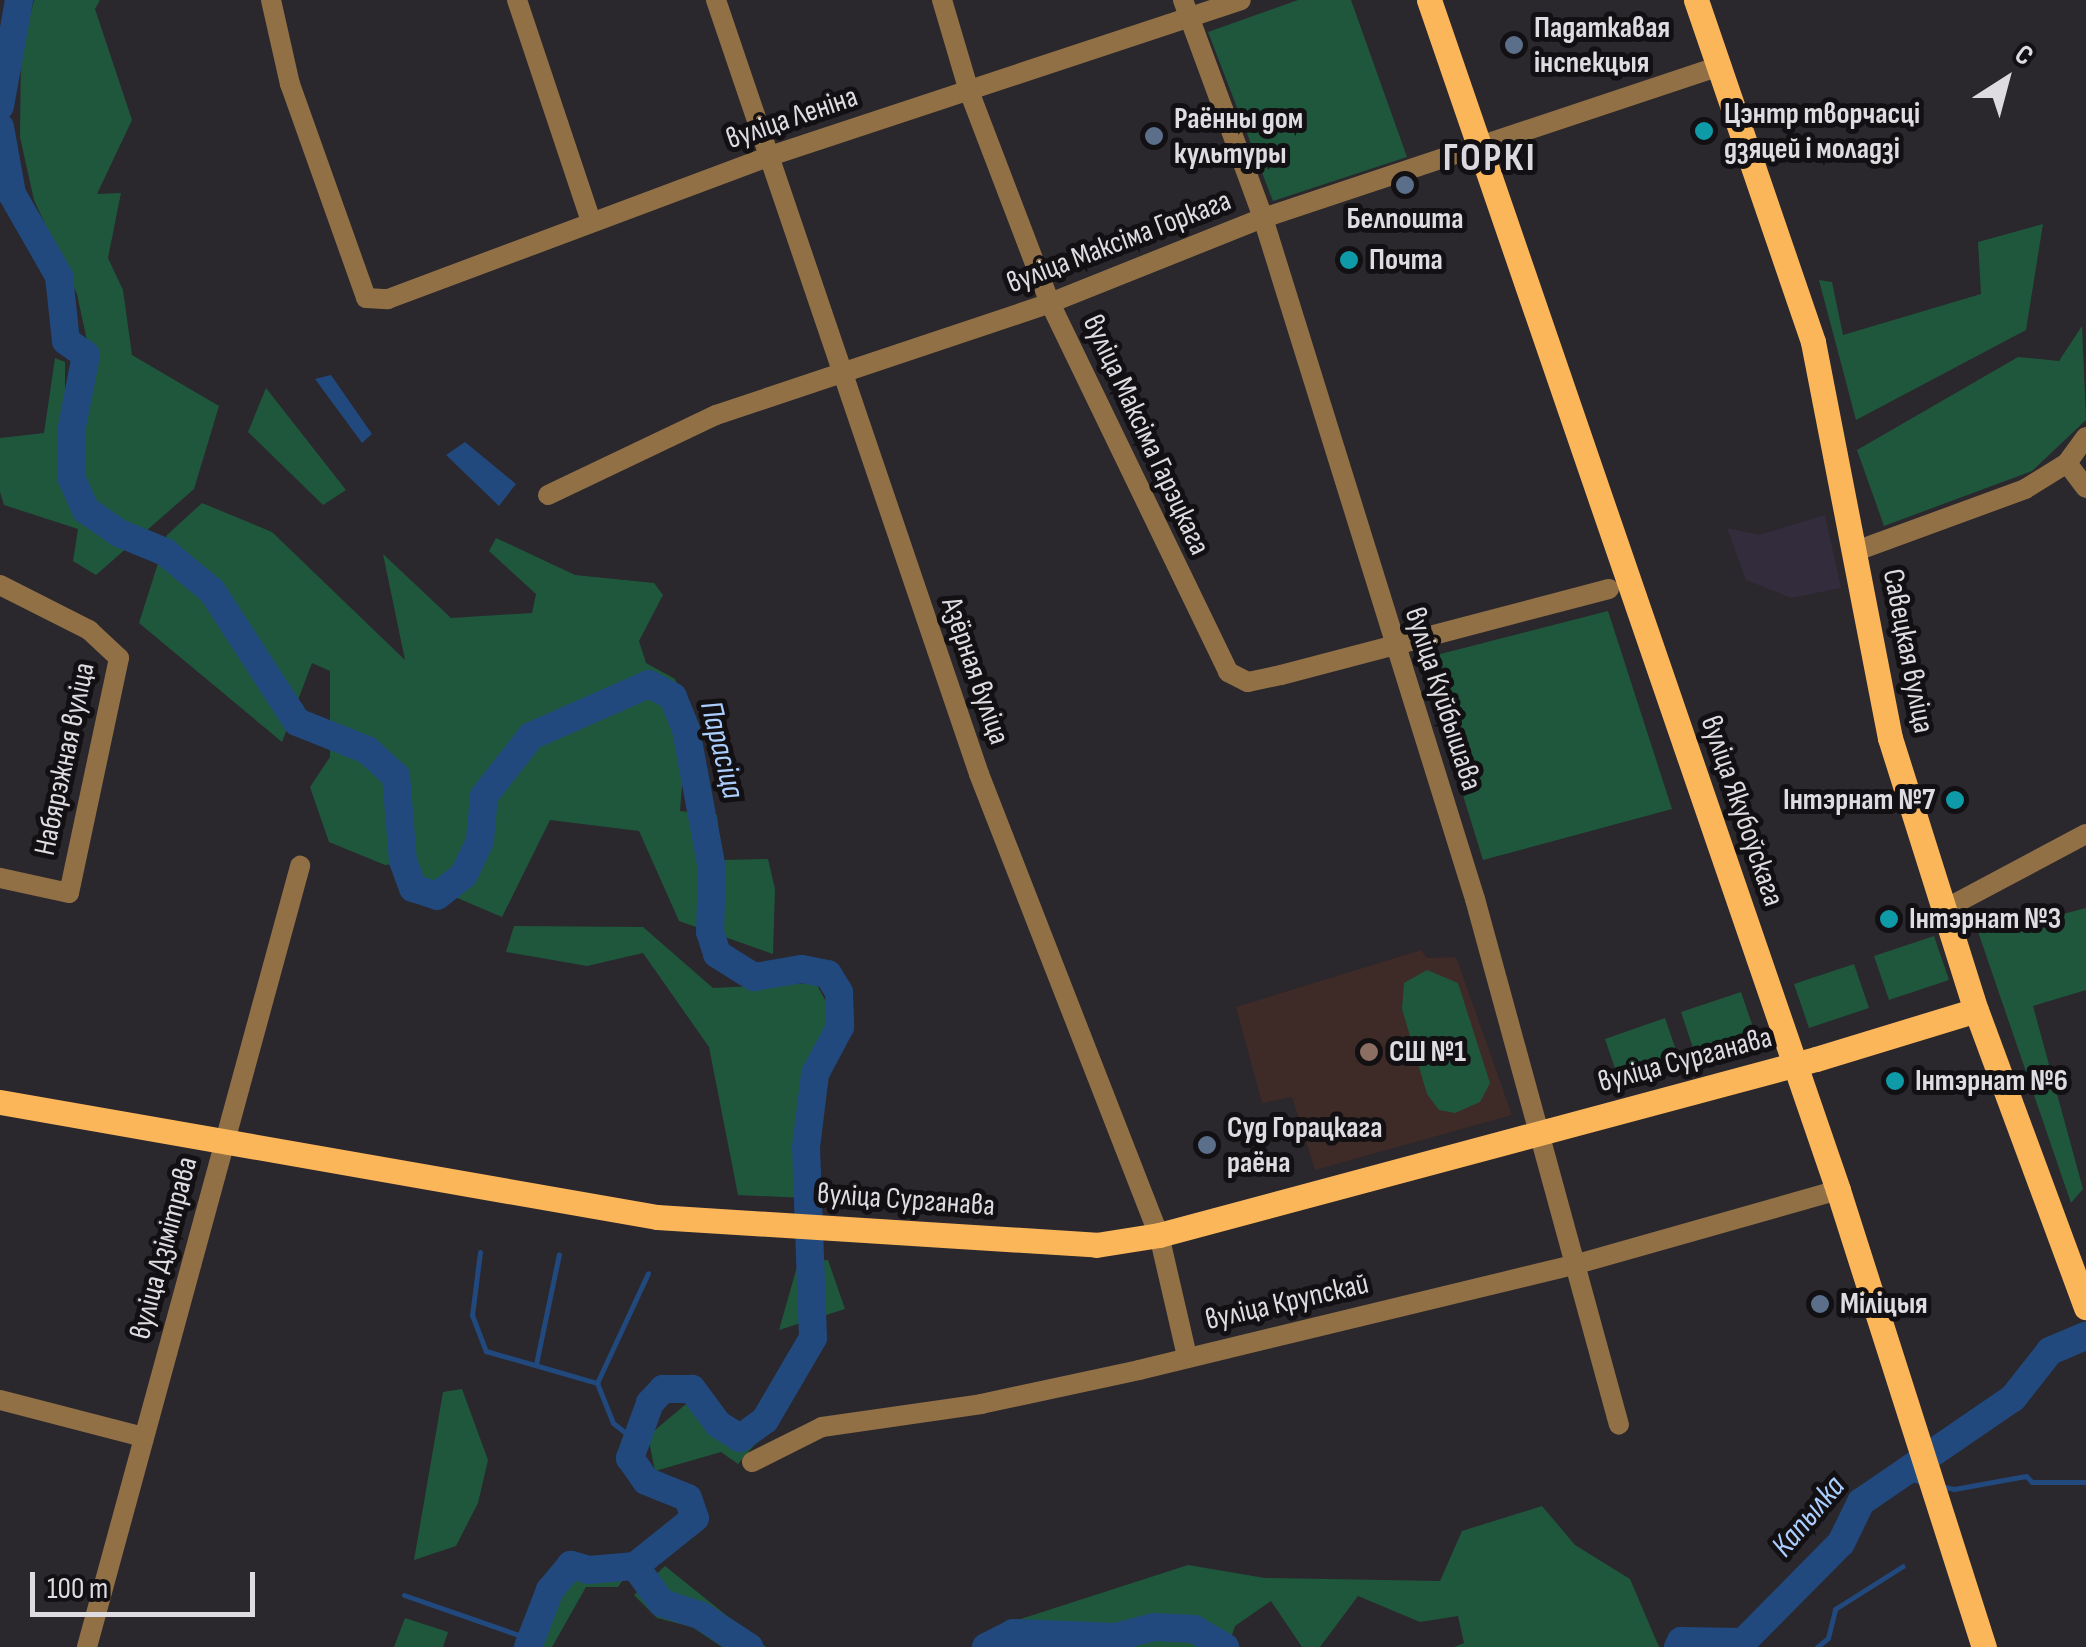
<!DOCTYPE html>
<html>
<head>
<meta charset="utf-8">
<style>
	body { margin:0 }
	#map { position:relative; width:2086px; height:1647px; overflow:hidden; background:#2a272d; font-family:"Sofia Sans Condensed",sans-serif }
	div>[style] { position:absolute }
	[style*='--x'] { left:calc(var(--x)*1px); top:calc(var(--y)*1px); width:calc(var(--w)*1px); rotate:calc(var(--a)*1deg) }
	.commercial>* { inset:0; background:#332c3c }
	.education>* { inset:0; background:#3e2a27 }
	.green>* { inset:0; background:#1f573d }
	.water>* { inset:0; background:#21497d }
	.stream>* { height:5px; margin:-2.5px; padding:0 2.5px; transform-origin:2.5px; border-radius:2.5px; background:#21497d }
	.river>* { height:28px; margin:-14px; padding:0 14px; transform-origin:14px; border-radius:14px; background:#21497d }
	.minor>* { height:20px; margin:-10px; padding:0 10px; transform-origin:10px; border-radius:10px; background:#917046 }
	.major>* { height:25px; margin:-12.5px; padding:0 12.5px; transform-origin:12.5px; border-radius:12.5px; background:#fcb65a }
	.dots>* { width:28px; height:28px; translate:-50% -50%; box-sizing:border-box; border:5px solid #121013; border-radius:50% }
	span { translate:-50% -50%; white-space:nowrap; text-align:center; line-height:1.15; -webkit-text-stroke:10px #121013; paint-order:stroke }
	.poi-label { font-size:30px; color:#dedce0; font-weight:700 }
	.left { translate:0 -50%; text-align:left }
	.right { translate:-100% -50%; text-align:right }
	.street-label { font-size:30px; color:#dedce0 }
	.water-label { font-size:32px; color:#abcefe; font-style:italic }
	.district-label { font-size:40px; color:#dcd8e0; font-weight:700; letter-spacing:2.5px }
	.north { position:absolute; left:1956px; top:30px; width:100px; height:100px; -webkit-text-stroke:8px #121013; paint-order:stroke; rotate:36deg; font-size:28px; font-weight:700; line-height:40px; text-align:center; color:#dedce0 }
	.north::after { content:''; display:block; margin:auto; width:35px; height:45px; background:#dedce0; clip-path:polygon(50% 0,100% 100%,50% 72%,0 100%) }
	.scale { position:absolute; left:30px; top:1572px; width:225px; height:45px; box-sizing:border-box; border:5px solid #dedce0; border-top:0; padding-left:12px; font-size:30px; line-height:35px; white-space:nowrap; color:#dedce0; -webkit-text-stroke:8px #121013; paint-order:stroke }
</style>
</head>
<body>
<div id="map">
	<div class="commercial">
		<i style="clip-path:polygon(1825px 515px,1841px 588px,1791px 598px,1746px 580px,1727px 528px,1759px 535px)"></i>
	</div>
	<div class="education">
		<i style="clip-path:polygon(1421px 950px,1427px 958px,1456px 957px,1512px 1115px,1315px 1170px,1292px 1097px,1262px 1103px,1236px 1007px)"></i>
	</div>
	<div class="green">
		<i style="clip-path:polygon(34px 0,100px 0,95px 9px,132px 120px,97px 194px,121px 193px,108px 258px,123px 290px,132px 355px,219px 406px,194px 489px,96px 575px,73px 561px,78px 529px,4px 505px,0 492px,0 438px,44px 433px,55px 358px,65px 362px,65px 411px,79px 416px,89px 350px,77px 294px,34px 200px,20px 137px,21px 52px)"></i>
		<i style="clip-path:polygon(1298px 0,1351px 0,1407px 157px,1273px 201px,1208px 32px)"></i>
		<i style="clip-path:polygon(2043px 224px,2026px 330px,1856px 420px,1819px 280px,1832px 282px,1843px 335px,1981px 294px,1978px 242px)"></i>
		<i style="clip-path:polygon(2082px 326px,2086px 420px,2032px 471px,1884px 526px,1857px 450px,2018px 357px,2059px 361px)"></i>
		<i style="clip-path:polygon(266px 388px,346px 490px,323px 505px,248px 432px)"></i>
		<i style="clip-path:polygon(202px 503px,272px 532px,405px 660px,383px 554px,451px 618px,532px 613px,536px 594px,489px 551px,496px 538px,575px 575px,654px 583px,663px 595px,639px 641px,646px 663px,675px 679px,688px 709px,680px 811px,717px 815px,722px 860px,768px 859px,775px 889px,773px 954px,679px 921px,639px 831px,550px 820px,502px 917px,422px 883px,412px 862px,385px 865px,329px 842px,310px 787px,330px 757px,330px 671px,312px 663px,282px 742px,139px 623px,167px 535px)"></i>
		<i style="clip-path:polygon(1608px 611px,1672px 809px,1483px 860px,1421px 659px)"></i>
		<i style="clip-path:polygon(2086px 908px,2086px 990px,2033px 1006px,2083px 1189px,2071px 1203px,1974px 920px,2044px 919px)"></i>
		<i style="clip-path:polygon(514px 926px,643px 927px,713px 988px,816px 983px,832px 1013px,797px 1112px,806px 1198px,738px 1195px,709px 1047px,643px 953px,587px 966px,506px 952px)"></i>
		<i style="clip-path:polygon(1934px 936px,1949px 980px,1889px 1000px,1874px 956px)"></i>
		<i style="clip-path:polygon(1854px 964px,1869px 1008px,1809px 1028px,1794px 984px)"></i>
		<i style="clip-path:polygon(1427px 970px,1458px 983px,1490px 1083px,1480px 1102px,1455px 1113px,1439px 1110px,1427px 1094px,1402px 1009px,1404px 983px)"></i>
		<i style="clip-path:polygon(1741px 992px,1756px 1036px,1696px 1057px,1681px 1012px)"></i>
		<i style="clip-path:polygon(1665px 1018px,1680px 1062px,1620px 1083px,1605px 1039px)"></i>
		<i style="clip-path:polygon(828px 1260px,845px 1309px,779px 1330px,798px 1263px)"></i>
		<i style="clip-path:polygon(462px 1389px,488px 1460px,478px 1503px,456px 1546px,414px 1560px,443px 1392px)"></i>
		<i style="clip-path:polygon(686px 1404px,733px 1445px,757px 1442px,738px 1464px,721px 1452px,655px 1471px,648px 1436px)"></i>
		<i style="clip-path:polygon(1542px 1506px,1575px 1545px,1630px 1579px,1659px 1647px,1454px 1647px,1464px 1643px,1458px 1616px,1420px 1622px,1358px 1596px,1320px 1647px,1302px 1647px,1271px 1601px,1235px 1626px,1228px 1647px,977px 1647px,1008px 1623px,1188px 1565px,1265px 1578px,1440px 1581px,1462px 1531px)"></i>
		<i style="clip-path:polygon(665px 1566px,766px 1647px,722px 1647px,692px 1627px,657px 1618px,634px 1595px)"></i>
		<i style="clip-path:polygon(573px 1570px,627px 1574px,618px 1587px,586px 1587px,552px 1647px,537px 1647px,556px 1590px)"></i>
		<i style="clip-path:polygon(405px 1618px,448px 1632px,443px 1647px,394px 1647px)"></i>
	</div>
	<div class="water">
		<i style="clip-path:polygon(331px 375px,372px 434px,362px 443px,315px 379px)"></i>
		<i style="clip-path:polygon(465px 442px,516px 484px,499px 506px,446px 455px)"></i>
	</div>
	<div class="stream">
		<i style="--x:480;--y:1252;--w:64;--a:97.2"></i>
		<i style="--x:472;--y:1315;--w:39;--a:69"></i>
		<i style="--x:486;--y:1351;--w:116;--a:16.1"></i>
		<i style="--x:597;--y:1383;--w:43;--a:68.2"></i>
		<i style="--x:613;--y:1423;--w:28;--a:38"></i>
		<i style="--x:536;--y:1364;--w:112;--a:-78.2"></i>
		<i style="--x:597;--y:1383;--w:121;--a:-65.1"></i>
		<i style="--x:1902;--y:1477;--w:23;--a:13"></i>
		<i style="--x:1940;--y:1486;--w:14;--a:12"></i>
		<i style="--x:1954;--y:1489;--w:73;--a:-10.2"></i>
		<i style="--x:2026;--y:1476;--w:8;--a:45"></i>
		<i style="--x:2032;--y:1482;--w:54;--a:0"></i>
		<i style="--x:404;--y:1595;--w:137;--a:19.2"></i>
		<i style="--x:1708;--y:1644;--w:3;--a:90"></i>
		<i style="--x:1817;--y:1647;--w:14;--a:-39"></i>
		<i style="--x:1828;--y:1638;--w:30;--a:-76"></i>
		<i style="--x:1835;--y:1609;--w:80;--a:-32.3"></i>
	</div>
	<div class="river">
		<i style="--x:0;--y:106;--w:108;--a:-79.8"></i>
		<i style="--x:0;--y:127;--w:68;--a:79.8"></i>
		<i style="--x:12;--y:194;--w:95;--a:60.2"></i>
		<i style="--x:59;--y:276;--w:65;--a:83.9"></i>
		<i style="--x:66;--y:341;--w:24;--a:35"></i>
		<i style="--x:86;--y:355;--w:73;--a:101"></i>
		<i style="--x:72;--y:427;--w:50;--a:91.1"></i>
		<i style="--x:71;--y:477;--w:36;--a:66"></i>
		<i style="--x:86;--y:510;--w:40;--a:34.9"></i>
		<i style="--x:119;--y:533;--w:50;--a:22.4"></i>
		<i style="--x:165;--y:552;--w:61;--a:39.7"></i>
		<i style="--x:212;--y:591;--w:156;--a:57"></i>
		<i style="--x:297;--y:722;--w:75;--a:21.8"></i>
		<i style="--x:367;--y:750;--w:39;--a:42"></i>
		<i style="--x:396;--y:776;--w:85;--a:85.3"></i>
		<i style="--x:403;--y:861;--w:29;--a:70"></i>
		<i style="--x:413;--y:888;--w:25;--a:18"></i>
		<i style="--x:437;--y:896;--w:34;--a:-38"></i>
		<i style="--x:464;--y:875;--w:38;--a:-65"></i>
		<i style="--x:480;--y:840;--w:44;--a:-84.8"></i>
		<i style="--x:484;--y:796;--w:76;--a:-51.9"></i>
		<i style="--x:531;--y:736;--w:129;--a:-23.8"></i>
		<i style="--x:649;--y:684;--w:27;--a:28"></i>
		<i style="--x:673;--y:697;--w:35;--a:68"></i>
		<i style="--x:686;--y:730;--w:141;--a:79.4"></i>
		<i style="--x:712;--y:869;--w:63;--a:91.8"></i>
		<i style="--x:710;--y:932;--w:23;--a:72"></i>
		<i style="--x:717;--y:954;--w:44;--a:31.9"></i>
		<i style="--x:754;--y:977;--w:49;--a:-9.5"></i>
		<i style="--x:802;--y:969;--w:26;--a:11"></i>
		<i style="--x:828;--y:974;--w:21;--a:59"></i>
		<i style="--x:839;--y:992;--w:35;--a:88"></i>
		<i style="--x:840;--y:1027;--w:53;--a:118"></i>
		<i style="--x:815;--y:1074;--w:74;--a:97"></i>
		<i style="--x:806;--y:1147;--w:191;--a:87.9"></i>
		<i style="--x:813;--y:1338;--w:95;--a:120.3"></i>
		<i style="--x:765;--y:1420;--w:31;--a:144"></i>
		<i style="--x:740;--y:1438;--w:26;--a:-148"></i>
		<i style="--x:718;--y:1424;--w:44;--a:-126.6"></i>
		<i style="--x:692;--y:1389;--w:29;--a:180"></i>
		<i style="--x:663;--y:1389;--w:19;--a:133"></i>
		<i style="--x:650;--y:1403;--w:59;--a:110"></i>
		<i style="--x:630;--y:1458;--w:28;--a:55"></i>
		<i style="--x:646;--y:1481;--w:45;--a:22"></i>
		<i style="--x:688;--y:1498;--w:21;--a:71"></i>
		<i style="--x:695;--y:1518;--w:77;--a:141.3"></i>
		<i style="--x:635;--y:1566;--w:46;--a:175"></i>
		<i style="--x:589;--y:1570;--w:19;--a:-164"></i>
		<i style="--x:571;--y:1565;--w:33;--a:130"></i>
		<i style="--x:550;--y:1590;--w:61;--a:111.1"></i>
		<i style="--x:635;--y:1566;--w:46;--a:53.9"></i>
		<i style="--x:662;--y:1603;--w:40;--a:18"></i>
		<i style="--x:700;--y:1615;--w:59;--a:33.1"></i>
		<i style="--x:986;--y:1647;--w:30;--a:-27"></i>
		<i style="--x:1013;--y:1633;--w:103;--a:2.2"></i>
		<i style="--x:1116;--y:1637;--w:39;--a:-15"></i>
		<i style="--x:1154;--y:1627;--w:40;--a:2.9"></i>
		<i style="--x:1194;--y:1629;--w:36;--a:30"></i>
		<i style="--x:1678;--y:1647;--w:7;--a:-63"></i>
		<i style="--x:1681;--y:1641;--w:62;--a:0.9"></i>
		<i style="--x:1743;--y:1642;--w:139;--a:-45.3"></i>
		<i style="--x:1841;--y:1543;--w:46;--a:-64"></i>
		<i style="--x:1861;--y:1502;--w:184;--a:-34.4"></i>
		<i style="--x:2013;--y:1398;--w:60;--a:-51.8"></i>
		<i style="--x:2050;--y:1351;--w:39;--a:-23"></i>
	</div>
	<div class="minor">
		<i style="--x:271;--y:0;--w:86;--a:77.3"></i>
		<i style="--x:290;--y:84;--w:227;--a:70.4"></i>
		<i style="--x:366;--y:298;--w:22;--a:3"></i>
		<i style="--x:388;--y:299;--w:405;--a:-20.5"></i>
		<i style="--x:767;--y:157;--w:499;--a:-18.3"></i>
		<i style="--x:517;--y:0;--w:233;--a:71.5"></i>
		<i style="--x:716;--y:0;--w:817;--a:71.23"></i>
		<i style="--x:979;--y:774;--w:495;--a:68.7"></i>
		<i style="--x:1159;--y:1235;--w:124;--a:77"></i>
		<i style="--x:942;--y:0;--w:95;--a:73.5"></i>
		<i style="--x:969;--y:91;--w:227;--a:69.1"></i>
		<i style="--x:1050;--y:303;--w:410;--a:64.2"></i>
		<i style="--x:1228;--y:672;--w:22;--a:27"></i>
		<i style="--x:1248;--y:682;--w:34;--a:-12"></i>
		<i style="--x:1281;--y:675;--w:339;--a:-14.7"></i>
		<i style="--x:1183;--y:0;--w:232;--a:69.8"></i>
		<i style="--x:1263;--y:218;--w:713;--a:72.71"></i>
		<i style="--x:1475;--y:899;--w:545;--a:74.69"></i>
		<i style="--x:2067;--y:463;--w:31;--a:53"></i>
		<i style="--x:548;--y:495;--w:186;--a:-25.5"></i>
		<i style="--x:716;--y:415;--w:352;--a:-18.5"></i>
		<i style="--x:1050;--y:303;--w:229;--a:-21.8"></i>
		<i style="--x:1263;--y:218;--w:483;--a:-18.4"></i>
		<i style="--x:1856;--y:551;--w:180;--a:-20.1"></i>
		<i style="--x:2025;--y:489;--w:49;--a:-31.8"></i>
		<i style="--x:2067;--y:463;--w:32;--a:-54"></i>
		<i style="--x:0;--y:585;--w:100;--a:26.8"></i>
		<i style="--x:89;--y:630;--w:41;--a:43"></i>
		<i style="--x:119;--y:658;--w:240;--a:102"></i>
		<i style="--x:69;--y:893;--w:71;--a:-167.7"></i>
		<i style="--x:1943;--y:910;--w:162;--a:-28"></i>
		<i style="--x:0;--y:1400;--w:148;--a:14.5"></i>
		<i style="--x:752;--y:1462;--w:78;--a:-26.6"></i>
		<i style="--x:822;--y:1427;--w:161;--a:-8.2"></i>
		<i style="--x:981;--y:1404;--w:162;--a:-12.1"></i>
		<i style="--x:1139;--y:1370;--w:451;--a:-13.6"></i>
		<i style="--x:1577;--y:1264;--w:271;--a:-15.8"></i>
		<i style="--x:87;--y:1647;--w:810;--a:-74.74"></i>
	</div>
	<div class="major">
		<i style="--x:1429;--y:0;--w:1258;--a:71.03"></i>
		<i style="--x:1838;--y:1190;--w:480;--a:72.3"></i>
		<i style="--x:1696;--y:0;--w:361;--a:71.1"></i>
		<i style="--x:1813;--y:342;--w:403;--a:79"></i>
		<i style="--x:1890;--y:738;--w:285;--a:72.5"></i>
		<i style="--x:1976;--y:1010;--w:317;--a:69.7"></i>
		<i style="--x:0;--y:1102;--w:667;--a:9.93"></i>
		<i style="--x:657;--y:1217;--w:440;--a:3.6"></i>
		<i style="--x:1096;--y:1245;--w:64;--a:-9"></i>
		<i style="--x:1159;--y:1235;--w:680;--a:-15"></i>
		<i style="--x:1816;--y:1059;--w:167;--a:-17"></i>
	</div>
	<div class="dots">
		<i style="left:1514px;top:45px;background:#5c6f8a"></i>
		<i style="left:1704px;top:131px;background:#0f9aa8"></i>
		<i style="left:1154px;top:136px;background:#5c6f8a"></i>
		<i style="left:1405px;top:185px;background:#5c6f8a"></i>
		<i style="left:1349px;top:260px;background:#0f9aa8"></i>
		<i style="left:1955px;top:800px;background:#0f9aa8"></i>
		<i style="left:1889px;top:919px;background:#0f9aa8"></i>
		<i style="left:1369px;top:1052px;background:#8d6e63"></i>
		<i style="left:1895px;top:1081px;background:#0f9aa8"></i>
		<i style="left:1207px;top:1145px;background:#5c6f8a"></i>
		<i style="left:1820px;top:1304px;background:#5c6f8a"></i>
	</div>
	<div class="poi-label">
		<span class="left" style="left:1534px;top:45px">Падаткавая<br>інспекцыя</span>
		<span class="left" style="left:1724px;top:131px">Цэнтр творчасці<br>дзяцей і моладзі</span>
		<span class="left" style="left:1174px;top:136px">Раённы дом<br>культуры</span>
		<span style="left:1405px;top:219px">Белпошта</span>
		<span class="left" style="left:1369px;top:260px">Почта</span>
		<span class="right" style="left:1935px;top:800px">Інтэрнат №7</span>
		<span class="left" style="left:1909px;top:919px">Інтэрнат №3</span>
		<span class="left" style="left:1389px;top:1052px">СШ №1</span>
		<span class="left" style="left:1915px;top:1081px">Інтэрнат №6</span>
		<span class="left" style="left:1227px;top:1145px">Суд Горацкага<br>раёна</span>
		<span class="left" style="left:1840px;top:1304px">Міліцыя</span>
	</div>
	<div class="street-label">
		<span style="left:792px;top:118px;rotate:-19deg">вуліца Леніна</span>
		<span style="left:1119px;top:242px;rotate:-21deg">вуліца Максіма Горкага</span>
		<span style="left:1146px;top:435px;rotate:65deg">вуліца Максіма Гарэцкага</span>
		<span style="left:1908px;top:651px;rotate:79deg">Савецкая вуліца</span>
		<span style="left:975px;top:671px;rotate:71deg">Азёрная вуліца</span>
		<span style="left:1443px;top:699px;rotate:72deg">вуліца Куйбышава</span>
		<span style="left:65px;top:759px;rotate:-78deg">Набярэжная вуліца</span>
		<span style="left:1742px;top:811px;rotate:71deg">вуліца Якубоўскага</span>
		<span style="left:1685px;top:1060px;rotate:-15deg">вуліца Сурганава</span>
		<span style="left:906px;top:1200px;rotate:4deg">вуліца Сурганава</span>
		<span style="left:164px;top:1248px;rotate:-75deg">вуліца Дзімітрава</span>
		<span style="left:1287px;top:1302px;rotate:-13deg">вуліца Крупскай</span>
	</div>
	<div class="water-label">
		<span style="left:721px;top:750px;rotate:76deg">Парасіца</span>
		<span style="left:1809px;top:1517px;rotate:-50deg">Капылка</span>
	</div>
	<div class="district-label">
		<span style="left:1490px;top:158px">ГОРКІ</span>
	</div>
	<div class="north">С</div>
	<div class="scale">100 m</div>
</div>
</body>
</html>
